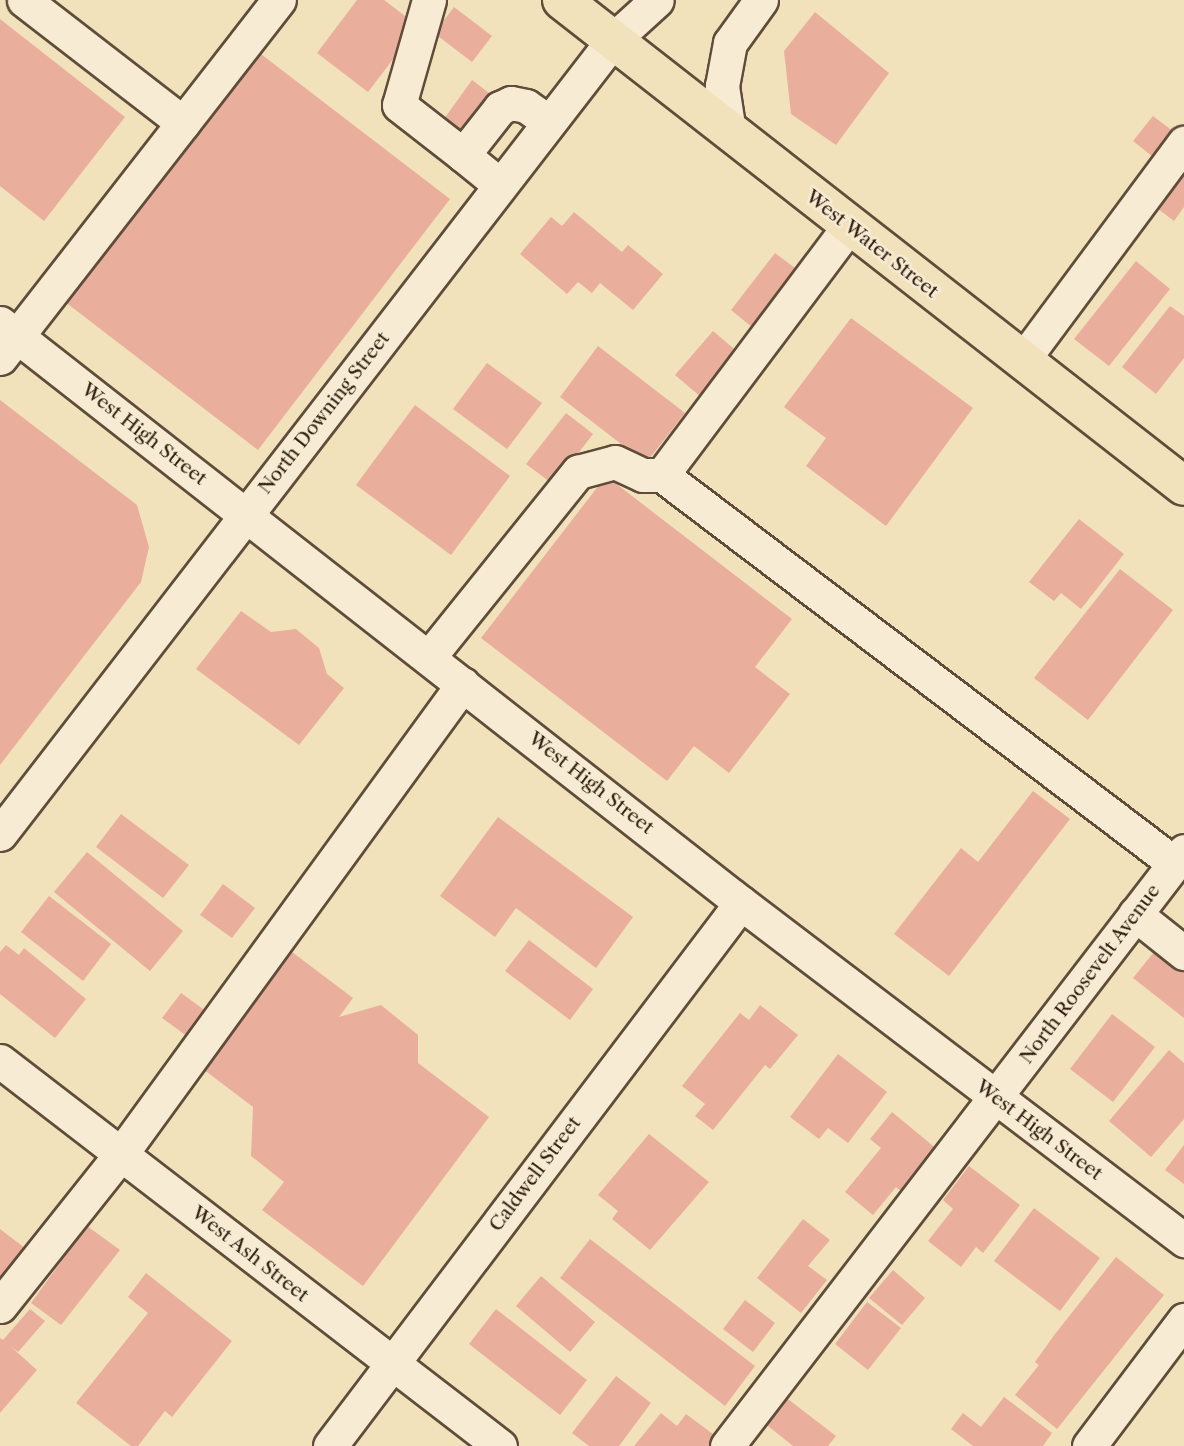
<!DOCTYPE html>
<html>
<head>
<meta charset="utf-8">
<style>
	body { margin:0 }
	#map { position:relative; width:1184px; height:1446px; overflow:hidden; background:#f2e2bc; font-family:"Libre Caslon Text",serif }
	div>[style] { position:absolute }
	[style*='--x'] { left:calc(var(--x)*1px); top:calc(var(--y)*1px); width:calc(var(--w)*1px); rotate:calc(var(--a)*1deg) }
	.building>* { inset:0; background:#eaae9c }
	.roads { filter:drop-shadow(2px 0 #5f4d3a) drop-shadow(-2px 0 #5f4d3a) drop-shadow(0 2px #5f4d3a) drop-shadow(0 -2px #5f4d3a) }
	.minor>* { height:33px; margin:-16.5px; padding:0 16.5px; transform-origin:16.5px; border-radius:16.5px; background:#f7ecd3 }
	.major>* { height:38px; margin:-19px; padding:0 19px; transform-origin:19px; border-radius:19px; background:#f2e2bc }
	span { translate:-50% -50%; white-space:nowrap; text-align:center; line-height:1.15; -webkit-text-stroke:5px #f7ecd3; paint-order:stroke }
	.street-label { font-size:19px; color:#2e1b0e }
</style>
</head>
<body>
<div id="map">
	<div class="building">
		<i style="clip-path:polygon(357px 0,384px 0,405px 16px,407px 41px,368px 92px,317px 53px)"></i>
		<i style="clip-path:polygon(454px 7px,492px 36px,472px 62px,434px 33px)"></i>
		<i style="clip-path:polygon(815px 12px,889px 73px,836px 145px,791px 114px,784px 51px)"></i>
		<i style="clip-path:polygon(0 19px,125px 117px,44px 221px,0 186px)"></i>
		<i style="clip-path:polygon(257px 51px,450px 199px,258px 450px,60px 298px)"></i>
		<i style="clip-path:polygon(472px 80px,497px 99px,468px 137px,444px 119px)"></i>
		<i style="clip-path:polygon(1153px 116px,1178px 135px,1158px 161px,1133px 141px)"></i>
		<i style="clip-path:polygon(1184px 176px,1184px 207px,1174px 221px,1158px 209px)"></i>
		<i style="clip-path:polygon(574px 212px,622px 252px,628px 245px,663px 274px,633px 310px,600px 283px,592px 293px,578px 282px,567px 294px,520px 254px,551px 217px,562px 226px)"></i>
		<i style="clip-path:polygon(775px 253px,803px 274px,758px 332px,731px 310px)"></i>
		<i style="clip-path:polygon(1136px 261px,1170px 289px,1109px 366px,1074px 339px)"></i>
		<i style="clip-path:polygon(1170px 306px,1184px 316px,1184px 358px,1156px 394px,1122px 367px)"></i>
		<i style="clip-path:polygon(851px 318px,973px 408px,886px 526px,806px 466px,826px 438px,784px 407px)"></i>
		<i style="clip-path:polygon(713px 331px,746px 359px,708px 403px,675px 375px)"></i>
		<i style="clip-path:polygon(598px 346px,685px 413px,646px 463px,560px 397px)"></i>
		<i style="clip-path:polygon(487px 363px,542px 403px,507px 449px,453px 409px)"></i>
		<i style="clip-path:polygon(0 400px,137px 505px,149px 547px,141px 582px,0 765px)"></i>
		<i style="clip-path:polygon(415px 405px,510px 476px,451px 555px,356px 485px)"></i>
		<i style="clip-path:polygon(566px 413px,593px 434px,554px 485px,526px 464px)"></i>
		<i style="clip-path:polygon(606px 476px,792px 619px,755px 667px,790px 694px,729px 773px,694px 746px,667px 781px,481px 638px)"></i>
		<i style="clip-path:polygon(1079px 519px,1124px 554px,1081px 609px,1061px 593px,1054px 601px,1029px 582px)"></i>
		<i style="clip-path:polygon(1120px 569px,1173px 610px,1088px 720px,1034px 678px)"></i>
		<i style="clip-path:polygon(241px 611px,271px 632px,296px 629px,319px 648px,327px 674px,344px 688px,299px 745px,196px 669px)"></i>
		<i style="clip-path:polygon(1033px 791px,1070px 819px,949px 976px,894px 934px,961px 848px,978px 862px)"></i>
		<i style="clip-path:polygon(121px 814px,189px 865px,163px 898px,96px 847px)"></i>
		<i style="clip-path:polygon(498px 817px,633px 917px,596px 968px,516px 908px,495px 937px,440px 896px)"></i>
		<i style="clip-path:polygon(87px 852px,183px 931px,150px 971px,54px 892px)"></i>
		<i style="clip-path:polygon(223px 884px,255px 908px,232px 938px,200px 915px)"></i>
		<i style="clip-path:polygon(49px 896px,111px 944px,83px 981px,21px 932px)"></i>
		<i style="clip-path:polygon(529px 940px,593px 989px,570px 1020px,505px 971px)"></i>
		<i style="clip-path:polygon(6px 945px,19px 955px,24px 948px,86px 999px,55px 1038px,0 994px,0 952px)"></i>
		<i style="clip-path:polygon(1158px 947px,1184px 967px,1184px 1018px,1133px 978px)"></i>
		<i style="clip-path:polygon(292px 952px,353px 998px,339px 1017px,381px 1005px,418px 1035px,418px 1063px,489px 1117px,363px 1286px,262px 1210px,284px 1182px,251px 1156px,253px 1107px,203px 1069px)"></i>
		<i style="clip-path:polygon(181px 993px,210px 1014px,191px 1039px,162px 1018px)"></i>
		<i style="clip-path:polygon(760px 1005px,798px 1035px,770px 1069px,765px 1065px,713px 1130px,695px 1116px,705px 1104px,682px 1086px,740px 1013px,749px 1020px)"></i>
		<i style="clip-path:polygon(1112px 1014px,1155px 1047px,1113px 1102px,1070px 1069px)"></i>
		<i style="clip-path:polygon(1169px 1050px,1184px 1063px,1184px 1119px,1151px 1157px,1109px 1121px)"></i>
		<i style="clip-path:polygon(838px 1054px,887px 1092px,848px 1143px,828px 1128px,819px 1139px,790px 1117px)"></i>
		<i style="clip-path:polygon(892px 1112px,938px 1150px,903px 1193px,896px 1187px,873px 1215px,845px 1192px,881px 1148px,870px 1139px)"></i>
		<i style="clip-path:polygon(649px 1134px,709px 1182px,650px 1250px,612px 1219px,618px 1211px,598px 1195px)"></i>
		<i style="clip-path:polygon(1184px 1145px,1184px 1184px,1165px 1170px)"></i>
		<i style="clip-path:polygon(969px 1166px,1020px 1205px,983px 1253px,976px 1247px,961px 1267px,928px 1241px,953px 1209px,943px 1200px)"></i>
		<i style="clip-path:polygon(1034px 1208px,1100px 1258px,1060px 1311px,994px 1261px)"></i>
		<i style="clip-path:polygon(803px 1219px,830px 1240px,808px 1266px,827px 1280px,801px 1313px,757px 1278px)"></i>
		<i style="clip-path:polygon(87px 1226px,120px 1250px,61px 1325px,31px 1303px)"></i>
		<i style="clip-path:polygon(0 1229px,34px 1255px,0 1288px)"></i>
		<i style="clip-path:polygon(590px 1239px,755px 1366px,725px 1406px,560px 1278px)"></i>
		<i style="clip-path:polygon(1116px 1257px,1164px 1295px,1057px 1429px,1015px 1395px,1039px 1365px,1035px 1362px,1055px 1334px)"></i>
		<i style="clip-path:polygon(893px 1270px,925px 1298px,902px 1325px,869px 1298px)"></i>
		<i style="clip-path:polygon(146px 1273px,232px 1341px,172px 1417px,165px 1411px,138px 1446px,131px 1446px,76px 1403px,148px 1313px,128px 1297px)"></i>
		<i style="clip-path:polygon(541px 1276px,595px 1322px,570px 1352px,516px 1306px)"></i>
		<i style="clip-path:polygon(745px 1300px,775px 1323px,753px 1352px,723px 1329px)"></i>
		<i style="clip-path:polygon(867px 1302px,901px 1328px,868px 1370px,835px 1344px)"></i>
		<i style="clip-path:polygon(30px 1309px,45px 1321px,18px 1352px,9px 1345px,37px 1370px,0 1413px,0 1338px,3px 1340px)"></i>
		<i style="clip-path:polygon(496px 1309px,587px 1380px,560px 1415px,469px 1344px)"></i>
		<i style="clip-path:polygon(616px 1376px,651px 1403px,619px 1446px,589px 1446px,572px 1433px)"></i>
		<i style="clip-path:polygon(784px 1396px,836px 1436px,828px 1446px,793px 1446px,763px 1422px)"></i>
		<i style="clip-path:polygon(1004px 1397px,1052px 1433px,1043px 1446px,973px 1446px,951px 1429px,963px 1413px,981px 1427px)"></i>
		<i style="clip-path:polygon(661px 1413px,677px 1426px,686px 1414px,717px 1437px,710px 1446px,634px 1446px)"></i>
	</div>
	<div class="roads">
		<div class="minor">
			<i style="--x:24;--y:0;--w:201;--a:37.7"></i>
			<i style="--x:429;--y:0;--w:109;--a:105.9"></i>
			<i style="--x:399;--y:105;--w:81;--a:38"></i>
			<i style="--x:729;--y:132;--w:47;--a:-98.7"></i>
			<i style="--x:722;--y:86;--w:44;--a:-79.5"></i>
			<i style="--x:730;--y:43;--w:53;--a:-54.2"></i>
			<i style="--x:500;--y:185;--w:48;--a:-141"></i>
			<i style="--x:463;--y:155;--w:60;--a:-51.8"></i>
			<i style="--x:500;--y:108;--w:12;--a:-24"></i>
			<i style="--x:511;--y:103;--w:15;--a:11"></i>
			<i style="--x:526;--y:106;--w:28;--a:35"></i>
			<i style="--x:849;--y:226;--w:311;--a:126.9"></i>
			<i style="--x:662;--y:475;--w:642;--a:37.16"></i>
			<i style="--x:0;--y:323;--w:941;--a:38.05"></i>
			<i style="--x:741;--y:903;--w:557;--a:37.26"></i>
			<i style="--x:0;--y:358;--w:454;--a:-52.1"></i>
			<i style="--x:1022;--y:361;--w:272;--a:-53.4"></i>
			<i style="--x:429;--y:657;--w:238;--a:-51.2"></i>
			<i style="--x:578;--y:472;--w:38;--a:-15"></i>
			<i style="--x:615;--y:462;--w:31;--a:25"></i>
			<i style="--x:643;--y:475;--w:19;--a:0"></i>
			<i style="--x:0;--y:834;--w:1003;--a:-52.33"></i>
			<i style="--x:613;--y:40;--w:59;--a:-42.3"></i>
			<i style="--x:1135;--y:914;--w:63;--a:38.5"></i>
			<i style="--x:0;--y:1061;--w:631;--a:37.6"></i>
			<i style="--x:0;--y:1306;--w:194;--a:-51.5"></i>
			<i style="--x:121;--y:1154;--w:581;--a:-53.96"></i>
			<i style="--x:330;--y:1446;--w:681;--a:-52.88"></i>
			<i style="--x:727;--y:1446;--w:750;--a:-52.47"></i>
			<i style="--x:1089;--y:1446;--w:158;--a:-53"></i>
		</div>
		<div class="major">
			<i style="--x:562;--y:0;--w:789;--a:38"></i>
		</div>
	</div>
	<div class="street-label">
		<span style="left:872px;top:244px;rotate:38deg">West Water Street</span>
		<span style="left:324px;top:413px;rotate:-52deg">North Downing Street</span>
		<span style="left:144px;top:434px;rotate:38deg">West High Street</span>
		<span style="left:591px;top:783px;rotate:38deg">West High Street</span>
		<span style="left:1090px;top:974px;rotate:-53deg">North Roosevelt Avenue</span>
		<span style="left:1039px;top:1130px;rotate:37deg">West High Street</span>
		<span style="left:535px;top:1174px;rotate:-53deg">Caldwell Street</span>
		<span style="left:250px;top:1254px;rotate:38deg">West Ash Street</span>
	</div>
</div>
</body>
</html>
